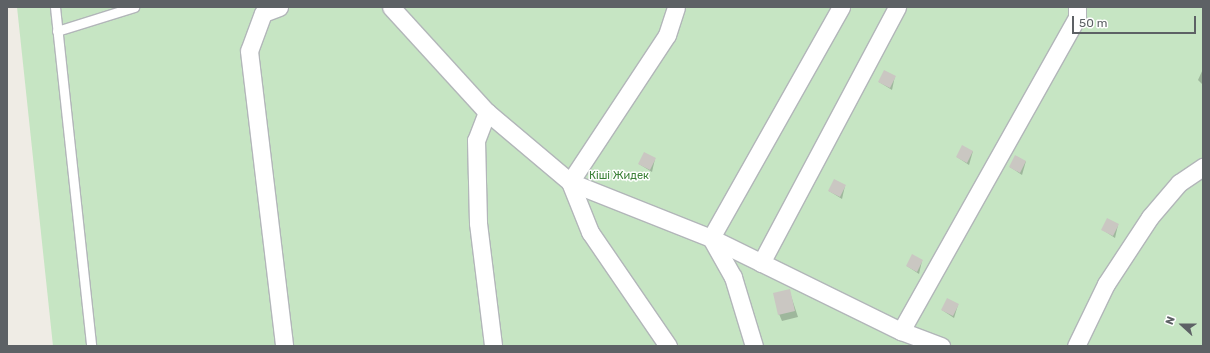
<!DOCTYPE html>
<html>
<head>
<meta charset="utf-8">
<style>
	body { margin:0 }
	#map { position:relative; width:1210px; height:353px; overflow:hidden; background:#efece5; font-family:Rubik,sans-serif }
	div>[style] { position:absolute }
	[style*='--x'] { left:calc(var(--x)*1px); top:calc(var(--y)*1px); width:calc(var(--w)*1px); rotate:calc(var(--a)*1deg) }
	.green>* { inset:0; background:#c6e5c3 }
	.shadow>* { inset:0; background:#0003 }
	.building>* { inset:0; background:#cac7c2 }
	.roads { filter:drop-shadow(1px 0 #b2b6b9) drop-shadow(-1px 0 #b2b6b9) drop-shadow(0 1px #b2b6b9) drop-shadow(0 -1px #b2b6b9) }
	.lane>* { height:9px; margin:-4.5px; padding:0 4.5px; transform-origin:4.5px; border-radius:4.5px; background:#fff }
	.street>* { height:17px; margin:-8.5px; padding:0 8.5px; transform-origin:8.5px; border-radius:8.5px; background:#fff }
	span { translate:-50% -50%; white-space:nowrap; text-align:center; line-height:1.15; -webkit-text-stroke:3px #fff; paint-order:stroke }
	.park-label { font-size:11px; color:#3c8138 }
	.frame { position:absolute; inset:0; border:8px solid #5d6165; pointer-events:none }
	.north { position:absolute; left:1162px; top:305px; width:40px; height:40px; -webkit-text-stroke:3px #fff; paint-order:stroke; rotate:291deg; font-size:11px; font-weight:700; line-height:16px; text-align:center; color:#5d6165 }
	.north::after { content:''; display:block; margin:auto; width:14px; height:18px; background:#5d6165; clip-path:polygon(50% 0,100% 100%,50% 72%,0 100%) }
	.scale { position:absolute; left:1072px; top:16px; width:124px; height:18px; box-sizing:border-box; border:2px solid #5d6165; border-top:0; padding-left:5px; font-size:12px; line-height:14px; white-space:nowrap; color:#5d6165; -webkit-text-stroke:3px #fff; paint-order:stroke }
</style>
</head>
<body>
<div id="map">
	<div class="green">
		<i style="clip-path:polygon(17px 7px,1203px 7px,1203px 346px,53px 346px)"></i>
	</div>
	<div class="shadow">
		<i style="clip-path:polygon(1203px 69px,1203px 85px,1198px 80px)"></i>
		<i style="clip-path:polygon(895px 76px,892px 90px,879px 82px)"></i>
		<i style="clip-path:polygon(973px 151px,969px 165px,957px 157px)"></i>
		<i style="clip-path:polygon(655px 159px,652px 172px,639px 164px)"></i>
		<i style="clip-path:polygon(1026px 161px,1022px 175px,1010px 167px)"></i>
		<i style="clip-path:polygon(845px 186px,842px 199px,829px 191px)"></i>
		<i style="clip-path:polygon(1118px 225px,1115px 238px,1103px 230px)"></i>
		<i style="clip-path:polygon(922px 261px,919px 274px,907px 266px)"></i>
		<i style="clip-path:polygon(789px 290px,798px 317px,782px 321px,779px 314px)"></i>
		<i style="clip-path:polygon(958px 305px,954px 318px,942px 310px)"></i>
	</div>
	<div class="building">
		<i style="clip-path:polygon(884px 70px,896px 76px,890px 88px,878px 82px)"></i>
		<i style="clip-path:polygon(962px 145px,973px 151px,967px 163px,956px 157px)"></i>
		<i style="clip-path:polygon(644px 152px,656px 158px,650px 170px,638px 164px)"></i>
		<i style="clip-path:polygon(1015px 155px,1026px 161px,1020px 173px,1009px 167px)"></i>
		<i style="clip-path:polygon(834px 179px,846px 185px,840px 197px,828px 191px)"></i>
		<i style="clip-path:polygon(1107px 218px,1119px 224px,1113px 236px,1101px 230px)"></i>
		<i style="clip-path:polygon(912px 254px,923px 260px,917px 272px,906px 266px)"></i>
		<i style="clip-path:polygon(790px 289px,795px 311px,778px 315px,773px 293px)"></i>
		<i style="clip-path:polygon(947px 298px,959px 304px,953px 316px,941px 310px)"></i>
	</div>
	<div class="roads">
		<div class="lane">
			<i style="--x:55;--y:7;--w:341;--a:83.9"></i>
			<i style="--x:57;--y:31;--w:81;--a:-17.3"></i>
		</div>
		<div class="street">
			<i style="--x:279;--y:7;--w:17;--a:159"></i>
			<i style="--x:263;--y:13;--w:40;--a:110.2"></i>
			<i style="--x:249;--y:51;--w:297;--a:83.2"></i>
			<i style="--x:391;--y:7;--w:142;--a:47.6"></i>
			<i style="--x:487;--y:112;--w:109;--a:40.1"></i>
			<i style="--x:570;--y:182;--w:152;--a:21.7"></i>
			<i style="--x:711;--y:238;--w:45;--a:60.6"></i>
			<i style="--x:733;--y:277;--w:72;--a:73.1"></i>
			<i style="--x:841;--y:7;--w:265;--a:119.4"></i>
			<i style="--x:711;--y:238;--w:212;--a:26.1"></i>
			<i style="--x:901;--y:331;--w:43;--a:20.6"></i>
			<i style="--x:487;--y:112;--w:30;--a:111"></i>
			<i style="--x:476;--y:140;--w:83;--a:88.6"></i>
			<i style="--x:478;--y:223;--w:124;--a:83"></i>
			<i style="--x:570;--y:182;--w:176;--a:-56.6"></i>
			<i style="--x:667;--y:35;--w:29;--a:-72"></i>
			<i style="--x:570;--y:182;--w:54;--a:68.2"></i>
			<i style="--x:590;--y:232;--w:138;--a:55.6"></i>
			<i style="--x:761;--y:263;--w:290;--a:-62"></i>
			<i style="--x:901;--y:331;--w:360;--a:-60.7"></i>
			<i style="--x:1077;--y:17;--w:10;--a:-90"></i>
			<i style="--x:1076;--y:346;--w:69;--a:-64.2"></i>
			<i style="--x:1106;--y:284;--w:80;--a:-56.7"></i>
			<i style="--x:1150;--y:217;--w:45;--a:-49.5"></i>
			<i style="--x:1179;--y:183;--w:29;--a:-34"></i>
		</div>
	</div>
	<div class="park-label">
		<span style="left:619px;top:176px">Кіші Жидек</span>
	</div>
	<div class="frame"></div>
	<div class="north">N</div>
	<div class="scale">50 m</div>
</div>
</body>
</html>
